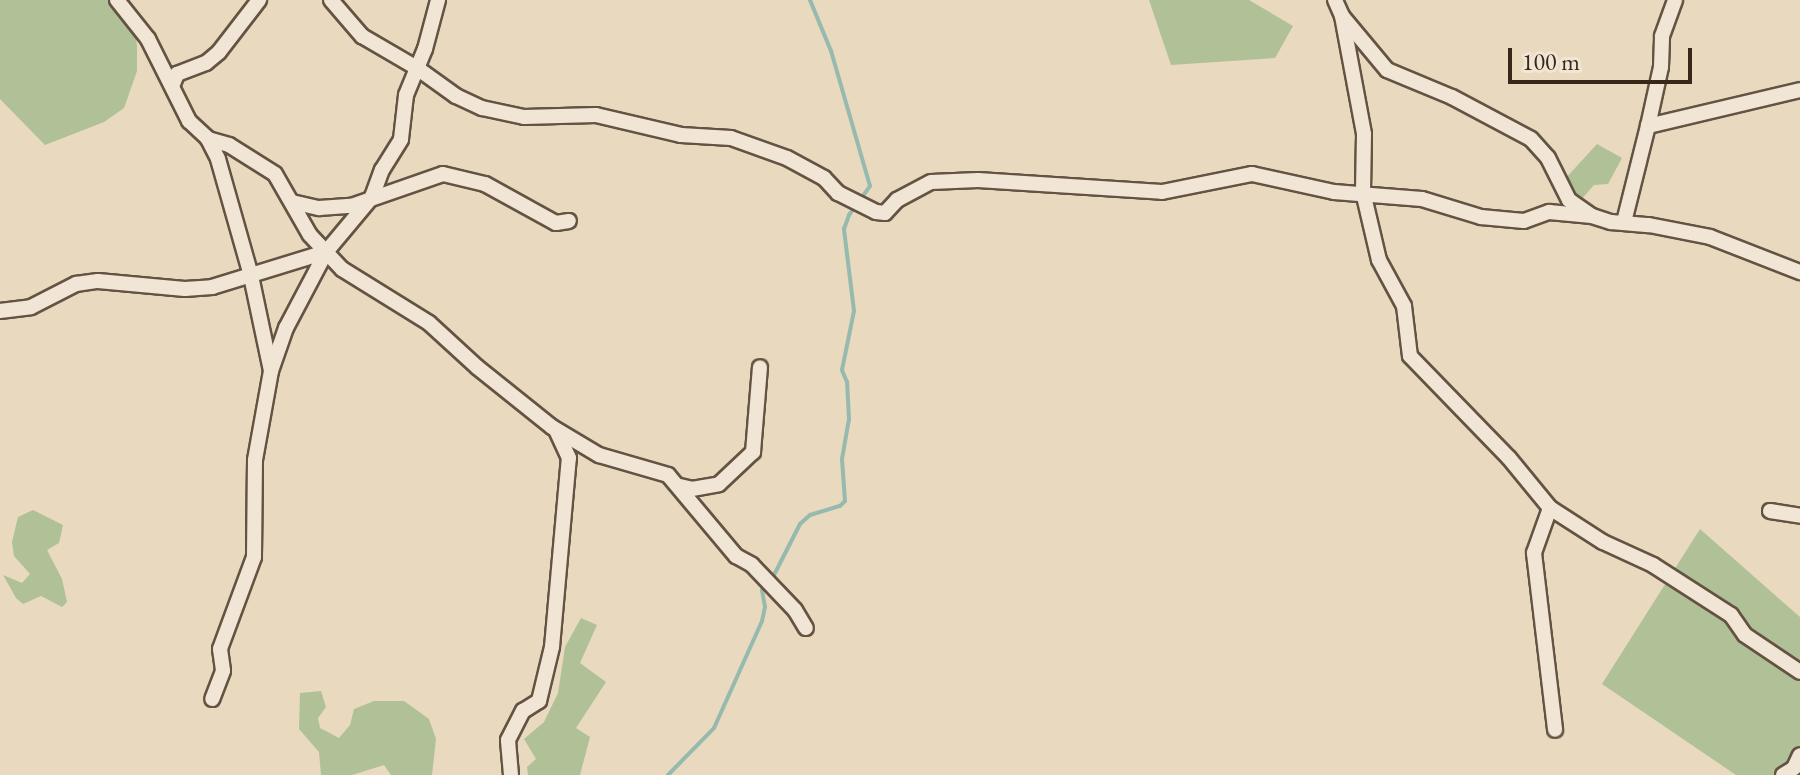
<!DOCTYPE html>
<html>
<head>
<meta charset="utf-8">
<style>
	body { margin:0 }
	#map { position:relative; width:1800px; height:775px; overflow:hidden; background:#e9d9bf; font-family:"EB Garamond",serif }
	div>[style] { position:absolute }
	[style*='--x'] { left:calc(var(--x)*1px); top:calc(var(--y)*1px); width:calc(var(--w)*1px); rotate:calc(var(--a)*1deg) }
	.green>* { inset:0; background:#b0c097 }
	.stream>* { height:4px; margin:-2px; padding:0 2px; transform-origin:2px; border-radius:2px; background:#97baaf }
	.roads { filter:drop-shadow(2px 0 #645342) drop-shadow(-2px 0 #645342) drop-shadow(0 2px #645342) drop-shadow(0 -2px #645342) }
	.minor>* { height:14px; margin:-7px; padding:0 7px; transform-origin:7px; border-radius:7px; background:#f1e6d5 }
	span { translate:-50% -50%; white-space:nowrap; text-align:center; line-height:1.15; -webkit-text-stroke:6px #f1e6d5; paint-order:stroke }
	.scale { position:absolute; left:1508px; top:48px; width:184px; height:36px; box-sizing:border-box; border:4px solid #382619; border-top:0; padding-left:10px; font-size:24px; line-height:28px; white-space:nowrap; color:#382619; -webkit-text-stroke:6px #f1e6d5; paint-order:stroke }
</style>
</head>
<body>
<div id="map">
	<div class="green">
		<i style="clip-path:polygon(0 0,110px 0,135px 29px,137px 46px,137px 71px,124px 108px,104px 122px,45px 145px,0 99px)"></i>
		<i style="clip-path:polygon(1149px 0,1249px 0,1293px 26px,1275px 58px,1171px 65px)"></i>
		<i style="clip-path:polygon(1597px 144px,1622px 158px,1608px 184px,1594px 185px,1579px 202px,1565px 179px)"></i>
		<i style="clip-path:polygon(33px 510px,63px 525px,59px 543px,47px 550px,62px 579px,67px 602px,62px 607px,41px 596px,23px 604px,16px 598px,3px 575px,22px 583px,30px 574px,14px 556px,12px 542px,18px 517px)"></i>
		<i style="clip-path:polygon(1700px 529px,1800px 617px,1800px 755px,1783px 775px,1736px 775px,1602px 684px)"></i>
		<i style="clip-path:polygon(581px 618px,597px 625px,580px 663px,606px 682px,576px 728px,590px 737px,580px 775px,528px 775px,527px 767px,536px 759px,524px 739px,544px 722px,558px 693px,565px 647px)"></i>
		<i style="clip-path:polygon(321px 691px,326px 707px,318px 718px,320px 728px,339px 738px,350px 725px,354px 709px,374px 701px,404px 701px,429px 719px,436px 739px,432px 775px,391px 775px,384px 765px,352px 775px,321px 775px,319px 752px,299px 729px,300px 693px)"></i>
	</div>
	<div class="stream">
		<i style="--x:772;--y:579;--w:62;--a:-63"></i>
		<i style="--x:800;--y:524;--w:13;--a:-42"></i>
		<i style="--x:810;--y:515;--w:31;--a:-17"></i>
		<i style="--x:840;--y:506;--w:7;--a:-45"></i>
		<i style="--x:845;--y:501;--w:42;--a:-94.1"></i>
		<i style="--x:842;--y:459;--w:41;--a:-80.1"></i>
		<i style="--x:849;--y:419;--w:37;--a:-93"></i>
		<i style="--x:847;--y:382;--w:13;--a:-113"></i>
		<i style="--x:842;--y:370;--w:60;--a:-78.5"></i>
		<i style="--x:854;--y:311;--w:83;--a:-97"></i>
		<i style="--x:844;--y:229;--w:15;--a:-70"></i>
		<i style="--x:849;--y:215;--w:36;--a:-54"></i>
		<i style="--x:870;--y:186;--w:141;--a:-106.1"></i>
		<i style="--x:831;--y:51;--w:55;--a:-112.4"></i>
		<i style="--x:668;--y:775;--w:66;--a:-45.6"></i>
		<i style="--x:714;--y:728;--w:117;--a:-65.8"></i>
		<i style="--x:762;--y:621;--w:14;--a:-78"></i>
		<i style="--x:765;--y:607;--w:17;--a:-100"></i>
		<i style="--x:762;--y:590;--w:6;--a:-51"></i>
	</div>
	<div class="roads">
		<div class="minor">
			<i style="--x:117;--y:0;--w:50;--a:51.5"></i>
			<i style="--x:148;--y:39;--w:92;--a:63.4"></i>
			<i style="--x:189;--y:121;--w:26;--a:43"></i>
			<i style="--x:208;--y:139;--w:22;--a:16"></i>
			<i style="--x:229;--y:145;--w:54;--a:32.2"></i>
			<i style="--x:275;--y:174;--w:70;--a:60.2"></i>
			<i style="--x:310;--y:235;--w:47;--a:46.7"></i>
			<i style="--x:342;--y:269;--w:102;--a:31.8"></i>
			<i style="--x:429;--y:323;--w:65;--a:42.5"></i>
			<i style="--x:477;--y:367;--w:96;--a:38.7"></i>
			<i style="--x:552;--y:427;--w:55;--a:30.8"></i>
			<i style="--x:599;--y:455;--w:72;--a:16.2"></i>
			<i style="--x:668;--y:475;--w:106;--a:50"></i>
			<i style="--x:736;--y:556;--w:18;--a:29"></i>
			<i style="--x:752;--y:565;--w:62;--a:46.3"></i>
			<i style="--x:795;--y:610;--w:21;--a:59"></i>
			<i style="--x:331;--y:0;--w:48;--a:49.3"></i>
			<i style="--x:362;--y:36;--w:64;--a:30.2"></i>
			<i style="--x:417;--y:68;--w:48;--a:35.7"></i>
			<i style="--x:456;--y:96;--w:29;--a:25"></i>
			<i style="--x:482;--y:108;--w:43;--a:12.1"></i>
			<i style="--x:524;--y:117;--w:72;--a:-1.6"></i>
			<i style="--x:596;--y:115;--w:87;--a:13.2"></i>
			<i style="--x:681;--y:135;--w:50;--a:3.4"></i>
			<i style="--x:731;--y:138;--w:59;--a:19.7"></i>
			<i style="--x:787;--y:158;--w:42;--a:28.4"></i>
			<i style="--x:824;--y:178;--w:21;--a:47"></i>
			<i style="--x:838;--y:193;--w:42;--a:26.6"></i>
			<i style="--x:876;--y:212;--w:9;--a:6"></i>
			<i style="--x:885;--y:213;--w:18;--a:-47"></i>
			<i style="--x:897;--y:200;--w:38;--a:-28"></i>
			<i style="--x:931;--y:182;--w:47;--a:-2.4"></i>
			<i style="--x:978;--y:180;--w:184;--a:3.7"></i>
			<i style="--x:1162;--y:192;--w:92;--a:-11.3"></i>
			<i style="--x:1252;--y:174;--w:84;--a:12.4"></i>
			<i style="--x:1334;--y:192;--w:88;--a:4.5"></i>
			<i style="--x:1422;--y:199;--w:62;--a:17"></i>
			<i style="--x:1481;--y:217;--w:43;--a:5.3"></i>
			<i style="--x:1524;--y:221;--w:27;--a:-20"></i>
			<i style="--x:1549;--y:212;--w:43;--a:5.3"></i>
			<i style="--x:1335;--y:0;--w:17;--a:66"></i>
			<i style="--x:1342;--y:16;--w:70;--a:50.2"></i>
			<i style="--x:1387;--y:70;--w:70;--a:22.6"></i>
			<i style="--x:1452;--y:97;--w:89;--a:28"></i>
			<i style="--x:1531;--y:139;--w:25;--a:48"></i>
			<i style="--x:1548;--y:158;--w:47;--a:63.4"></i>
			<i style="--x:1569;--y:200;--w:28;--a:35"></i>
			<i style="--x:1592;--y:216;--w:20;--a:18"></i>
			<i style="--x:1611;--y:222;--w:38;--a:5"></i>
			<i style="--x:1649;--y:225;--w:62;--a:11.1"></i>
			<i style="--x:1710;--y:237;--w:97;--a:21.3"></i>
			<i style="--x:1342;--y:16;--w:120;--a:79.4"></i>
			<i style="--x:1364;--y:134;--w:58;--a:91"></i>
			<i style="--x:1363;--y:192;--w:70;--a:76.8"></i>
			<i style="--x:1379;--y:260;--w:52;--a:61.5"></i>
			<i style="--x:1404;--y:306;--w:50;--a:83.2"></i>
			<i style="--x:1410;--y:356;--w:142;--a:45.9"></i>
			<i style="--x:1509;--y:458;--w:65;--a:50.6"></i>
			<i style="--x:1550;--y:508;--w:63;--a:32.7"></i>
			<i style="--x:1603;--y:542;--w:55;--a:24.7"></i>
			<i style="--x:1653;--y:565;--w:93;--a:32.7"></i>
			<i style="--x:1731;--y:615;--w:24;--a:55"></i>
			<i style="--x:1745;--y:635;--w:66;--a:33.9"></i>
			<i style="--x:173;--y:84;--w:11;--a:-68"></i>
			<i style="--x:177;--y:74;--w:31;--a:-21"></i>
			<i style="--x:206;--y:63;--w:17;--a:-40"></i>
			<i style="--x:219;--y:52;--w:66;--a:-52.4"></i>
			<i style="--x:1648;--y:126;--w:60;--a:-77.6"></i>
			<i style="--x:1661;--y:67;--w:31;--a:-88"></i>
			<i style="--x:1662;--y:36;--w:38;--a:-70"></i>
			<i style="--x:208;--y:139;--w:22;--a:63"></i>
			<i style="--x:218;--y:159;--w:122;--a:74.2"></i>
			<i style="--x:251;--y:276;--w:97;--a:78.1"></i>
			<i style="--x:271;--y:371;--w:90;--a:100.2"></i>
			<i style="--x:255;--y:460;--w:97;--a:90.6"></i>
			<i style="--x:254;--y:557;--w:98;--a:110.3"></i>
			<i style="--x:220;--y:649;--w:22;--a:82"></i>
			<i style="--x:223;--y:671;--w:30;--a:111"></i>
			<i style="--x:292;--y:202;--w:28;--a:13"></i>
			<i style="--x:319;--y:208;--w:32;--a:-4"></i>
			<i style="--x:351;--y:206;--w:97;--a:-19.2"></i>
			<i style="--x:443;--y:174;--w:43;--a:13.4"></i>
			<i style="--x:485;--y:184;--w:81;--a:28.8"></i>
			<i style="--x:556;--y:223;--w:13;--a:-9"></i>
			<i style="--x:1624;--y:222;--w:99;--a:-76"></i>
			<i style="--x:1648;--y:126;--w:156;--a:-13.3"></i>
			<i style="--x:0;--y:311;--w:31;--a:-7"></i>
			<i style="--x:31;--y:307;--w:51;--a:-27.1"></i>
			<i style="--x:76;--y:284;--w:22;--a:-8"></i>
			<i style="--x:98;--y:281;--w:87;--a:5.3"></i>
			<i style="--x:185;--y:289;--w:27;--a:-4"></i>
			<i style="--x:212;--y:287;--w:119;--a:-17.1"></i>
			<i style="--x:271;--y:371;--w:46;--a:-70.8"></i>
			<i style="--x:286;--y:328;--w:86;--a:-62.2"></i>
			<i style="--x:326;--y:252;--w:72;--a:-50.1"></i>
			<i style="--x:372;--y:197;--w:29;--a:-70"></i>
			<i style="--x:382;--y:170;--w:36;--a:-58"></i>
			<i style="--x:401;--y:139;--w:44;--a:-83.5"></i>
			<i style="--x:406;--y:95;--w:50;--a:-67.6"></i>
			<i style="--x:425;--y:49;--w:51;--a:-75.1"></i>
			<i style="--x:680;--y:486;--w:12;--a:14"></i>
			<i style="--x:692;--y:489;--w:27;--a:-10"></i>
			<i style="--x:719;--y:484;--w:47;--a:-43.3"></i>
			<i style="--x:753;--y:452;--w:85;--a:-85.3"></i>
			<i style="--x:1550;--y:508;--w:48;--a:109.6"></i>
			<i style="--x:1534;--y:553;--w:178;--a:83.2"></i>
			<i style="--x:1770;--y:511;--w:30;--a:9"></i>
			<i style="--x:511;--y:775;--w:35;--a:-95"></i>
			<i style="--x:508;--y:740;--w:33;--a:-63"></i>
			<i style="--x:523;--y:711;--w:19;--a:-32"></i>
			<i style="--x:539;--y:701;--w:56;--a:-76.5"></i>
			<i style="--x:552;--y:647;--w:190;--a:-84.9"></i>
			<i style="--x:569;--y:458;--w:31;--a:-115"></i>
			<i style="--x:1783;--y:775;--w:13;--a:-32"></i>
			<i style="--x:1794;--y:768;--w:14;--a:-65"></i>
		</div>
	</div>
	<div class="scale">100 m</div>
</div>
</body>
</html>
